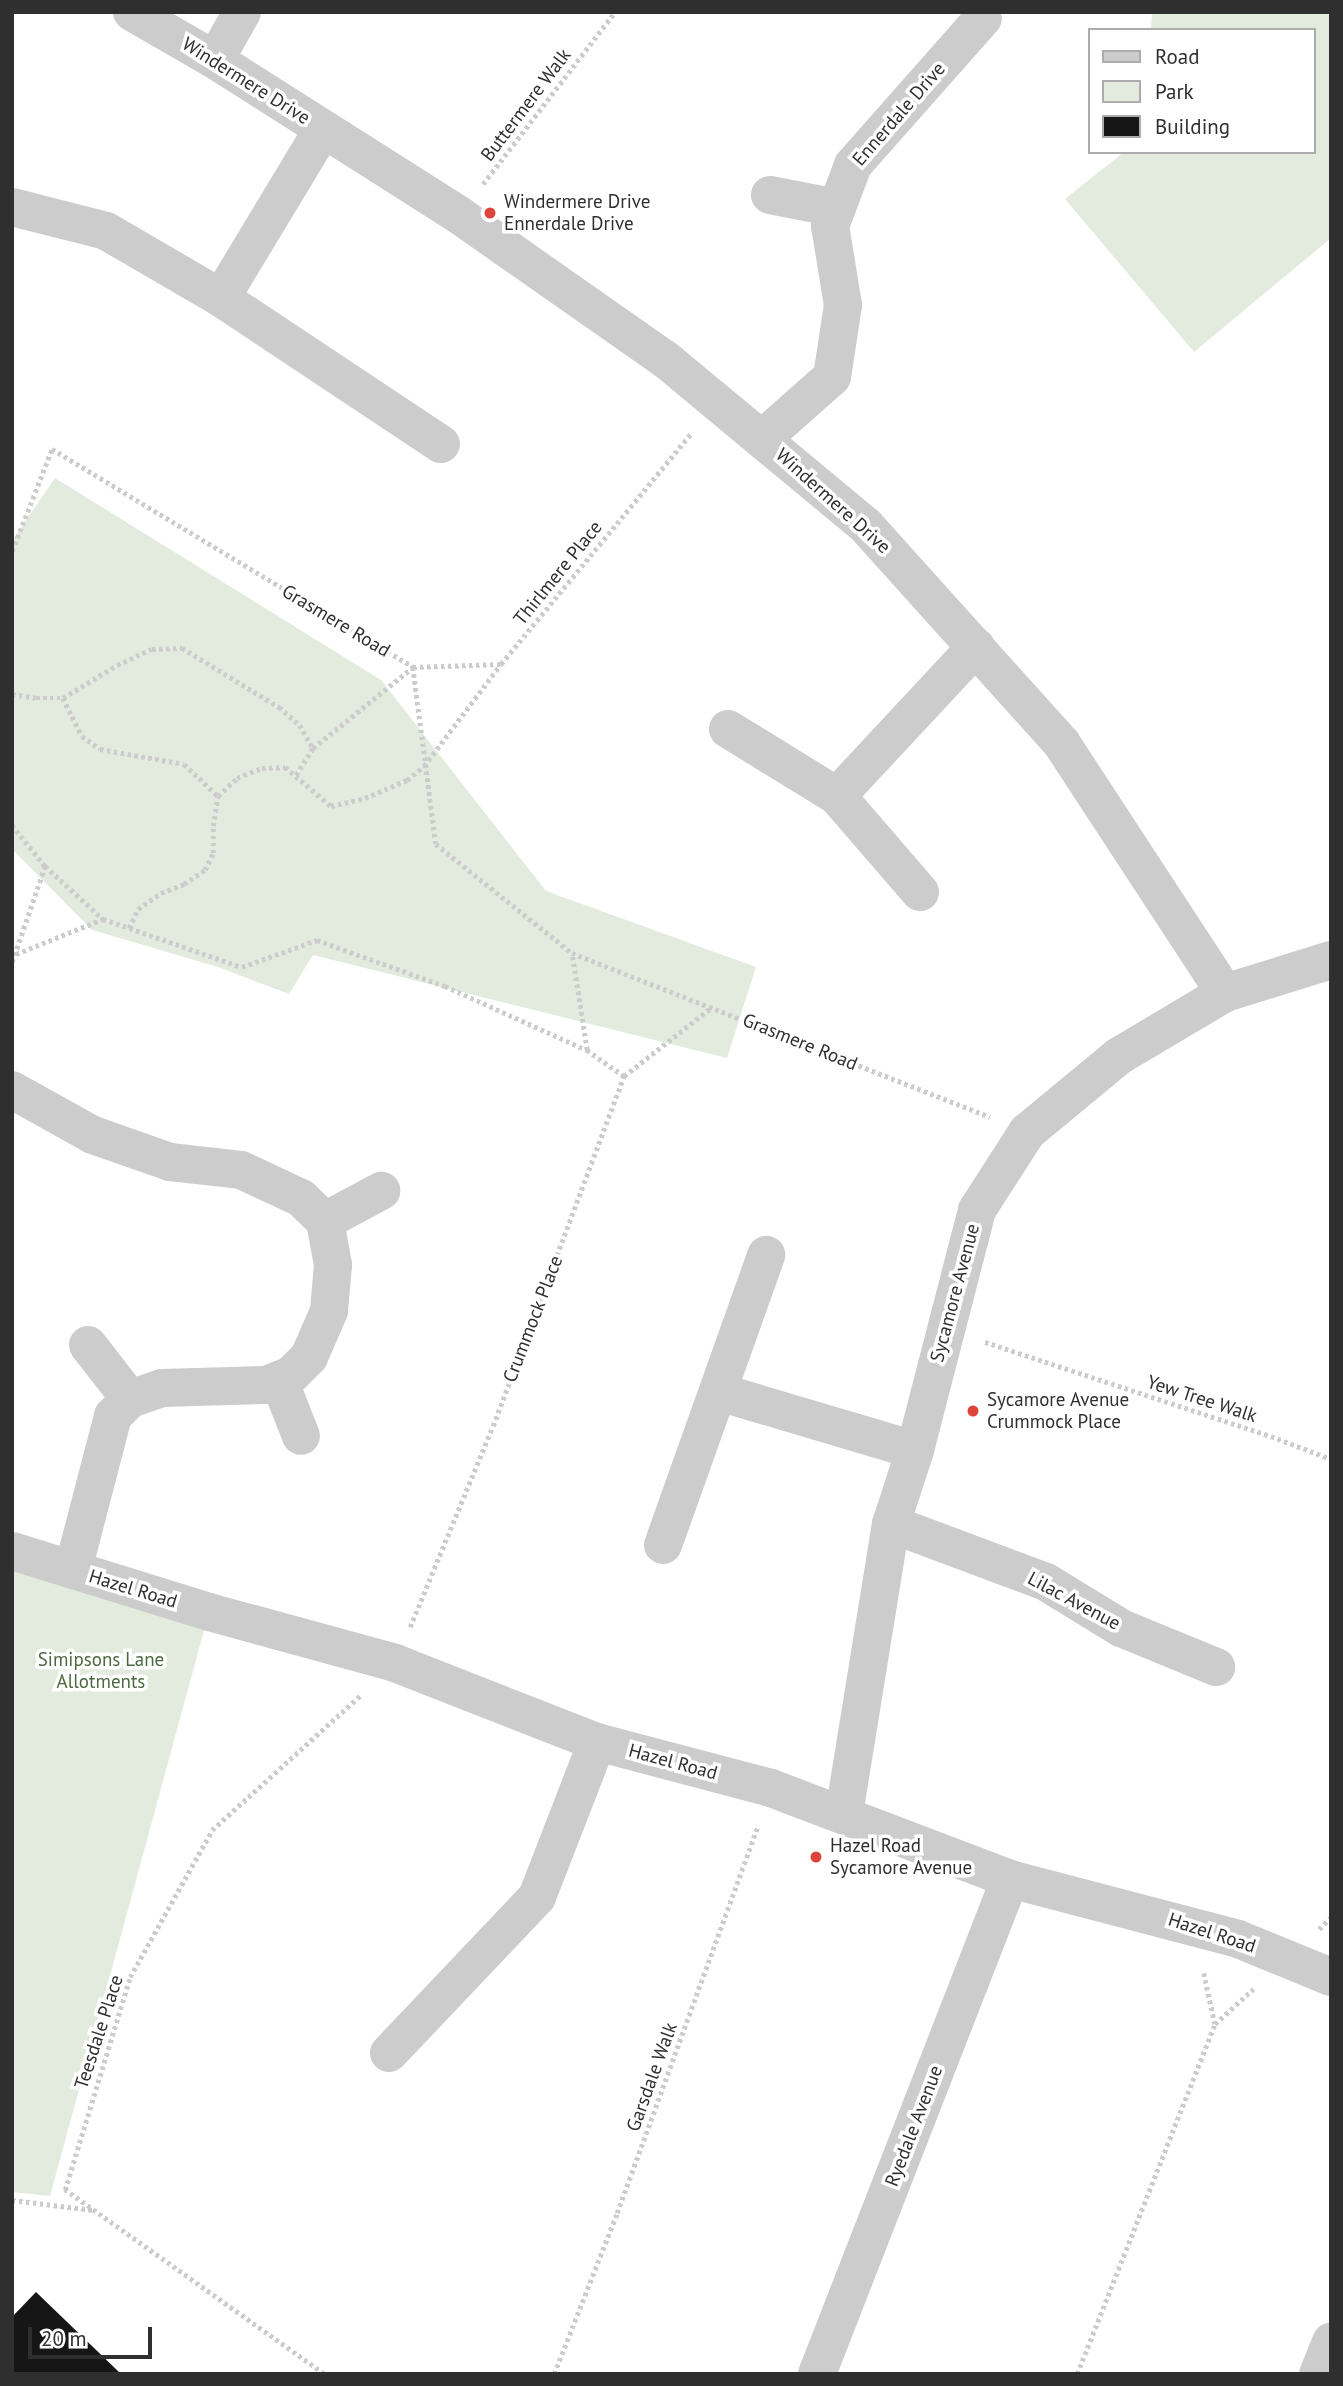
<!DOCTYPE html>
<html>
<head>
<meta charset="utf-8">
<style>
	body { margin:0 }
	#map { position:relative; width:1343px; height:2386px; overflow:hidden; background:#fff; font-family:"PT Sans",sans-serif }
	div>[style] { position:absolute }
	[style*='--x'] { left:calc(var(--x)*1px); top:calc(var(--y)*1px); width:calc(var(--w)*1px); rotate:calc(var(--a)*1deg) }
	.green>* { inset:0; background:#e3ebde }
	.building>* { inset:0; background:#161616 }
	.path>* { height:4.5px; margin-top:-2.25px; transform-origin:0; background:repeating-linear-gradient(90deg,#ccc 0 3.5px,transparent 0 7px) }
	.minor>* { height:38px; margin:-19px; padding:0 19px; transform-origin:19px; border-radius:19px; background:#ccc }
	.dots>* { width:19px; height:19px; translate:-50% -50%; box-sizing:border-box; border:4px solid #fff; border-radius:50% }
	span { translate:-50% -50%; white-space:nowrap; text-align:center; line-height:1.15; -webkit-text-stroke:7px #fff; paint-order:stroke }
	.street-label { font-size:19px; color:#2f2f2f }
	.poi-label { font-size:19px; color:#2f2f2f }
	.left { translate:0 -50%; text-align:left }
	.park-label { font-size:19px; color:#4c693e }
	.frame { position:absolute; inset:0; border:14px solid #2f2f2f; pointer-events:none }
	.legend { position:absolute; left:1088px; top:28px; width:228px; height:126px; box-sizing:border-box; background:#fff; border:2px solid #acacac; margin:0; padding:9px 12px; list-style:none; font-size:21px; color:#2f2f2f }
	.legend li { display:flex; align-items:center; gap:14px; height:35px }
	.legend b { width:35px; border:2px solid #acacac }
	.scale { position:absolute; left:28px; top:2327px; width:124px; height:32px; box-sizing:border-box; border:4px solid #2f2f2f; border-top:0; padding-left:9px; font-size:21px; line-height:24px; white-space:nowrap; color:#2f2f2f; -webkit-text-stroke:5px #fff; paint-order:stroke }
</style>
</head>
<body>
<div id="map">
	<div class="green">
		<i style="clip-path:polygon(1152px 12px,1331px 12px,1331px 238px,1194px 352px,1065px 199px,1124px 152px,1313px 152px,1313px 30px,1151px 30px)"></i>
		<i style="clip-path:polygon(55px 478px,381px 680px,546px 891px,756px 967px,727px 1058px,313px 955px,289px 994px,218px 967px,92px 930px,12px 849px,12px 541px)"></i>
		<i style="clip-path:polygon(12px 1551px,209px 1612px,50px 2196px,12px 2192px)"></i>
	</div>
	<div class="building">
		<i style="clip-path:polygon(36px 2292px,121px 2374px,12px 2374px,12px 2317px)"></i>
	</div>
	<div class="path">
		<i style="--x:483;--y:184;--w:217;--a:-52.5"></i>
		<i style="--x:12;--y:551;--w:110;--a:-68.6"></i>
		<i style="--x:52;--y:449;--w:422;--a:31.1"></i>
		<i style="--x:413;--y:667;--w:178;--a:82.6"></i>
		<i style="--x:436;--y:844;--w:174;--a:38.7"></i>
		<i style="--x:572;--y:953;--w:449;--a:21.4"></i>
		<i style="--x:12;--y:694;--w:24;--a:9"></i>
		<i style="--x:36;--y:698;--w:27;--a:0"></i>
		<i style="--x:63;--y:698;--w:63;--a:-31.4"></i>
		<i style="--x:117;--y:665;--w:38;--a:-25"></i>
		<i style="--x:152;--y:649;--w:30;--a:-2"></i>
		<i style="--x:182;--y:648;--w:114;--a:31.3"></i>
		<i style="--x:279;--y:707;--w:28;--a:41"></i>
		<i style="--x:300;--y:725;--w:26;--a:61"></i>
		<i style="--x:63;--y:698;--w:42;--a:63.4"></i>
		<i style="--x:82;--y:736;--w:22;--a:36"></i>
		<i style="--x:100;--y:749;--w:85;--a:10.1"></i>
		<i style="--x:184;--y:764;--w:47;--a:43.3"></i>
		<i style="--x:296;--y:775;--w:32;--a:-58"></i>
		<i style="--x:313;--y:748;--w:129;--a:-39"></i>
		<i style="--x:413;--y:667;--w:87;--a:-2"></i>
		<i style="--x:12;--y:825;--w:53;--a:51.2"></i>
		<i style="--x:45;--y:866;--w:79;--a:42.4"></i>
		<i style="--x:103;--y:919;--w:147;--a:19.1"></i>
		<i style="--x:242;--y:967;--w:80;--a:-19.8"></i>
		<i style="--x:317;--y:940;--w:136;--a:19.8"></i>
		<i style="--x:445;--y:986;--w:156;--a:24.3"></i>
		<i style="--x:587;--y:1050;--w:97;--a:-98.9"></i>
		<i style="--x:129;--y:928;--w:21;--a:-65"></i>
		<i style="--x:138;--y:909;--w:28;--a:-35"></i>
		<i style="--x:161;--y:893;--w:25;--a:-21"></i>
		<i style="--x:184;--y:884;--w:25;--a:-34"></i>
		<i style="--x:205;--y:870;--w:19;--a:-65"></i>
		<i style="--x:213;--y:853;--w:27;--a:-90"></i>
		<i style="--x:213;--y:826;--w:30;--a:-81"></i>
		<i style="--x:218;--y:796;--w:26;--a:-43"></i>
		<i style="--x:237;--y:778;--w:27;--a:-22"></i>
		<i style="--x:262;--y:768;--w:23;--a:-2"></i>
		<i style="--x:285;--y:767;--w:60;--a:40.3"></i>
		<i style="--x:331;--y:806;--w:35;--a:-13"></i>
		<i style="--x:365;--y:798;--w:46;--a:-23.2"></i>
		<i style="--x:407;--y:780;--w:22;--a:-39"></i>
		<i style="--x:424;--y:766;--w:128;--a:-53"></i>
		<i style="--x:501;--y:664;--w:301;--a:-50.5"></i>
		<i style="--x:16;--y:954;--w:94;--a:-21.9"></i>
		<i style="--x:12;--y:962;--w:102;--a:-71"></i>
		<i style="--x:587;--y:1050;--w:45;--a:35.1"></i>
		<i style="--x:985;--y:1342;--w:301;--a:18.2"></i>
		<i style="--x:1271;--y:1436;--w:64;--a:21"></i>
		<i style="--x:410;--y:1627;--w:217;--a:-67.6"></i>
		<i style="--x:493;--y:1426;--w:374;--a:-69.5"></i>
		<i style="--x:624;--y:1076;--w:112;--a:-38.1"></i>
		<i style="--x:1319;--y:1929;--w:17;--a:-45"></i>
		<i style="--x:1204;--y:1973;--w:52;--a:77.8"></i>
		<i style="--x:1215;--y:2024;--w:52;--a:-42.6"></i>
		<i style="--x:12;--y:2200;--w:82;--a:7"></i>
		<i style="--x:324;--y:2374;--w:318;--a:-144.6"></i>
		<i style="--x:65;--y:2190;--w:223;--a:-73"></i>
		<i style="--x:130;--y:1977;--w:168;--a:-60.8"></i>
		<i style="--x:212;--y:1830;--w:201;--a:-42.2"></i>
		<i style="--x:554;--y:2374;--w:173;--a:-68.6"></i>
		<i style="--x:617;--y:2213;--w:413;--a:-70"></i>
		<i style="--x:1077;--y:2374;--w:376;--a:-68.5"></i>
	</div>
	<div class="minor">
		<i style="--x:132;--y:12;--w:96;--a:30"></i>
		<i style="--x:215;--y:60;--w:289;--a:32.4"></i>
		<i style="--x:459;--y:215;--w:251;--a:35"></i>
		<i style="--x:665;--y:359;--w:261;--a:39.7"></i>
		<i style="--x:866;--y:526;--w:293;--a:48"></i>
		<i style="--x:1062;--y:744;--w:298;--a:56.8"></i>
		<i style="--x:215;--y:60;--w:55;--a:-60.6"></i>
		<i style="--x:770;--y:195;--w:68;--a:11"></i>
		<i style="--x:12;--y:207;--w:97;--a:14.3"></i>
		<i style="--x:106;--y:231;--w:133;--a:30.2"></i>
		<i style="--x:221;--y:298;--w:264;--a:33.6"></i>
		<i style="--x:221;--y:298;--w:197;--a:-58.9"></i>
		<i style="--x:763;--y:438;--w:92;--a:-41.5"></i>
		<i style="--x:832;--y:377;--w:73;--a:-81.3"></i>
		<i style="--x:843;--y:305;--w:80;--a:-99.3"></i>
		<i style="--x:830;--y:226;--w:65;--a:-69.3"></i>
		<i style="--x:853;--y:165;--w:196;--a:-48.5"></i>
		<i style="--x:728;--y:729;--w:128;--a:31.6"></i>
		<i style="--x:837;--y:796;--w:127;--a:49.2"></i>
		<i style="--x:837;--y:796;--w:204;--a:-47"></i>
		<i style="--x:12;--y:1090;--w:93;--a:29.1"></i>
		<i style="--x:93;--y:1135;--w:82;--a:19.3"></i>
		<i style="--x:170;--y:1162;--w:71;--a:6.4"></i>
		<i style="--x:241;--y:1170;--w:66;--a:25"></i>
		<i style="--x:301;--y:1198;--w:33;--a:44"></i>
		<i style="--x:325;--y:1221;--w:45;--a:79.7"></i>
		<i style="--x:333;--y:1265;--w:46;--a:95"></i>
		<i style="--x:329;--y:1311;--w:50;--a:113.5"></i>
		<i style="--x:309;--y:1357;--w:25;--a:135"></i>
		<i style="--x:291;--y:1375;--w:27;--a:158"></i>
		<i style="--x:266;--y:1385;--w:104;--a:178.3"></i>
		<i style="--x:162;--y:1388;--w:34;--a:161"></i>
		<i style="--x:130;--y:1399;--w:24;--a:135"></i>
		<i style="--x:113;--y:1416;--w:159;--a:104.6"></i>
		<i style="--x:325;--y:1221;--w:64;--a:-28.2"></i>
		<i style="--x:88;--y:1345;--w:68;--a:52.1"></i>
		<i style="--x:279;--y:1380;--w:60;--a:68.6"></i>
		<i style="--x:719;--y:1392;--w:204;--a:16.5"></i>
		<i style="--x:891;--y:1524;--w:165;--a:20.5"></i>
		<i style="--x:1046;--y:1582;--w:88;--a:31.5"></i>
		<i style="--x:1121;--y:1628;--w:103;--a:22.3"></i>
		<i style="--x:663;--y:1545;--w:308;--a:-70.4"></i>
		<i style="--x:12;--y:1551;--w:206;--a:17.2"></i>
		<i style="--x:209;--y:1612;--w:193;--a:15.3"></i>
		<i style="--x:395;--y:1663;--w:217;--a:21.4"></i>
		<i style="--x:597;--y:1742;--w:180;--a:14.8"></i>
		<i style="--x:771;--y:1788;--w:256;--a:20.8"></i>
		<i style="--x:1010;--y:1879;--w:236;--a:14.7"></i>
		<i style="--x:1238;--y:1939;--w:100;--a:22.2"></i>
		<i style="--x:844;--y:1814;--w:294;--a:-80.8"></i>
		<i style="--x:891;--y:1524;--w:78;--a:-72"></i>
		<i style="--x:915;--y:1450;--w:248;--a:-75.5"></i>
		<i style="--x:977;--y:1210;--w:93;--a:-57.3"></i>
		<i style="--x:1027;--y:1132;--w:119;--a:-39.6"></i>
		<i style="--x:1119;--y:1056;--w:123;--a:-30.7"></i>
		<i style="--x:1225;--y:993;--w:111;--a:-17.3"></i>
		<i style="--x:389;--y:2053;--w:215;--a:-46.5"></i>
		<i style="--x:537;--y:1897;--w:166;--a:-68.8"></i>
		<i style="--x:817;--y:2374;--w:531;--a:-68.7"></i>
		<i style="--x:1318;--y:2374;--w:35;--a:-68"></i>
	</div>
	<div class="dots">
		<i style="left:490px;top:213px;background:#dd453a"></i>
		<i style="left:973px;top:1411px;background:#dd453a"></i>
		<i style="left:816px;top:1857px;background:#dd453a"></i>
	</div>
	<div class="street-label">
		<span style="left:246px;top:81px;rotate:32deg">Windermere Drive</span>
		<span style="left:526px;top:105px;rotate:-53deg">Buttermere Walk</span>
		<span style="left:899px;top:114px;rotate:-49deg">Ennerdale Drive</span>
		<span style="left:833px;top:501px;rotate:42deg">Windermere Drive</span>
		<span style="left:558px;top:573px;rotate:-51deg">Thirlmere Place</span>
		<span style="left:336px;top:621px;rotate:31deg">Grasmere Road</span>
		<span style="left:800px;top:1042px;rotate:22deg">Grasmere Road</span>
		<span style="left:955px;top:1293px;rotate:-75deg">Sycamore Avenue</span>
		<span style="left:533px;top:1319px;rotate:-69deg">Crummock Place</span>
		<span style="left:1202px;top:1399px;rotate:18deg">Yew Tree Walk</span>
		<span style="left:133px;top:1589px;rotate:17deg">Hazel Road</span>
		<span style="left:1074px;top:1601px;rotate:28deg">Lilac Avenue</span>
		<span style="left:673px;top:1762px;rotate:15deg">Hazel Road</span>
		<span style="left:1212px;top:1933px;rotate:18deg">Hazel Road</span>
		<span style="left:99px;top:2032px;rotate:-72deg">Teesdale Place</span>
		<span style="left:652px;top:2077px;rotate:-70deg">Garsdale Walk</span>
		<span style="left:914px;top:2126px;rotate:-69deg">Ryedale Avenue</span>
	</div>
	<div class="poi-label">
		<span class="left" style="left:504px;top:213px">Windermere Drive<br>Ennerdale Drive</span>
		<span class="left" style="left:987px;top:1411px">Sycamore Avenue<br>Crummock Place</span>
		<span class="left" style="left:830px;top:1857px">Hazel Road<br>Sycamore Avenue</span>
	</div>
	<div class="park-label">
		<span style="left:101px;top:1671px">Simipsons Lane<br>Allotments</span>
	</div>
	<div class="frame"></div>
	<ul class="legend">
	<li><b style="height:9px;background:#ccc"></b>Road</li>
	<li><b style="height:19px;background:#e3ebde"></b>Park</li>
	<li><b style="height:19px;background:#161616"></b>Building</li>
	</ul>
	<div class="scale">20 m</div>
</div>
</body>
</html>
